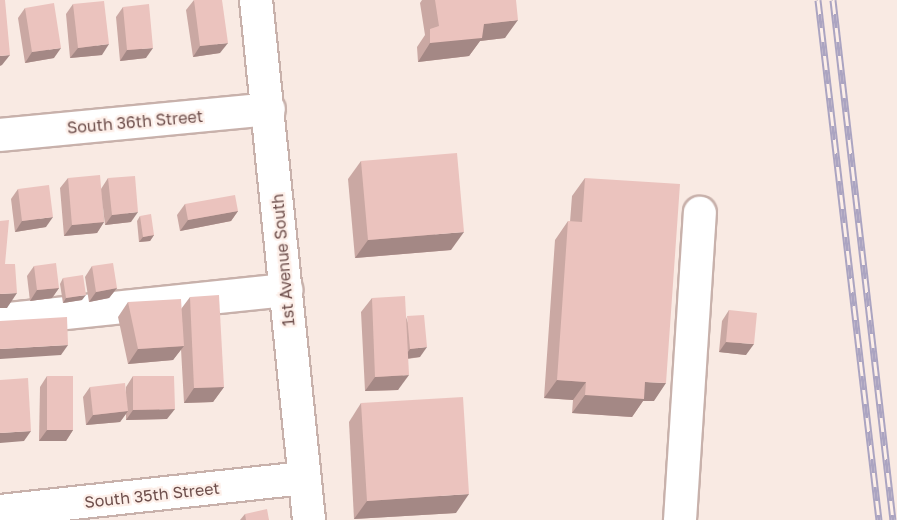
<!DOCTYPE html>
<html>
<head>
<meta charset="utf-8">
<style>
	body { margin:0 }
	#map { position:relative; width:897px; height:520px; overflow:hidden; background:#f9eae3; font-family:"Golos Text",sans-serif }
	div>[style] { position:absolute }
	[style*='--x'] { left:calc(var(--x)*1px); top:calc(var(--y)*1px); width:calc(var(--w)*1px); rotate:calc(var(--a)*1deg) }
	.roads { filter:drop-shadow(2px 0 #c8b1ab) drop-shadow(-2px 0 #c8b1ab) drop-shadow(0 2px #c8b1ab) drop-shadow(0 -2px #c8b1ab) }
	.minor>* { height:32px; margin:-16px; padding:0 16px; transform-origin:16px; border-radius:16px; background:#fff }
	.rail>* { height:7px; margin-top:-3.5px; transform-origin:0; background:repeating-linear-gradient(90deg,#fdefe9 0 14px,#aba4c1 0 28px); box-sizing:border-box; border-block:2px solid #aba4c1 }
	.wall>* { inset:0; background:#caa8a3 }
	.shaded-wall>* { inset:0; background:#a48885 }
	.building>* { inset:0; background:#ebc3be }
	span { translate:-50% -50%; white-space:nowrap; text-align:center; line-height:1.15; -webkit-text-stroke:4.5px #fdefe9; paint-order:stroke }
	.street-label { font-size:16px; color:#6e4f4c }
</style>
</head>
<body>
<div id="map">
	<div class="roads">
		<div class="minor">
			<i style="--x:256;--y:0;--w:523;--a:84.18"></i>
			<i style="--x:0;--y:135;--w:270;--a:-5.5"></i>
			<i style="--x:0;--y:320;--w:288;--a:-6"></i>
			<i style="--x:0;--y:511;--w:305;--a:-6.2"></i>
			<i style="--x:680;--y:520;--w:308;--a:-86.3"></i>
		</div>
	</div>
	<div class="rail">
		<i style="--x:818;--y:0;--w:524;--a:83.31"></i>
		<i style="--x:833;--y:0;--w:523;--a:83.42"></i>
	</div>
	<div class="wall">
		<i style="clip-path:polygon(194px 0,220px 53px,193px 57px,186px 10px)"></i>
		<i style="clip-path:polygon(422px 0,516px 0,505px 38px,480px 41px,469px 56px,418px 62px,417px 47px,425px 35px,420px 3px)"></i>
		<i style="clip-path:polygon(73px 4px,102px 55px,70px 58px,66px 14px)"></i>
		<i style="clip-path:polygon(123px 7px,146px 58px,120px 61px,116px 17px)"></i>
		<i style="clip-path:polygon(25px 8px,54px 58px,25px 63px,18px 18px)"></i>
		<i style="clip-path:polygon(361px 161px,451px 250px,355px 258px,348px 179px)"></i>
		<i style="clip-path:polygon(68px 178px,101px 189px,108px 178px,131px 222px,105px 225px,102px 199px,104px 222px,97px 233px,64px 236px,60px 188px)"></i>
		<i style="clip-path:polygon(585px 178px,654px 401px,643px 401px,632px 417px,572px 413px,573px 400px,544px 398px,555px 240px,568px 221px,570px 222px,572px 196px)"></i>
		<i style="clip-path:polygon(18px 189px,46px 227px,15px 232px,11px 199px)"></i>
		<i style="clip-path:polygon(185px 204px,238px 211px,231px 221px,180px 231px,177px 215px)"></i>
		<i style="clip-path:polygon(140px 216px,154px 235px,150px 241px,139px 242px,137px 221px)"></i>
		<i style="clip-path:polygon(34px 266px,59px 288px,52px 298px,30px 301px,27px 276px)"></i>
		<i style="clip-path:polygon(92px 266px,117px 288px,109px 298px,89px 302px,85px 277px)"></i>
		<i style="clip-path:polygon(63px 278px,82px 300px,63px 303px,60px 284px)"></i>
		<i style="clip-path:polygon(190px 297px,224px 387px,213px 402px,184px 403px,181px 349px,173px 360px,128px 364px,118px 317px,128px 302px,181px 309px)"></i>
		<i style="clip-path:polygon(372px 298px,406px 317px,420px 357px,408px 359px,398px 390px,365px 391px,361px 312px)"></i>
		<i style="clip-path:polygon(729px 310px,746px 355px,719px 352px,722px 321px)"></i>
		<i style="clip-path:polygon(47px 376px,73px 430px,66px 441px,39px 441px,40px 387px)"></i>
		<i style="clip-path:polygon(133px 376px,167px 419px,126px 420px,126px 414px,120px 422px,86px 425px,83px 397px,90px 387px,126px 393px,126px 387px)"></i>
		<i style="clip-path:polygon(361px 403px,456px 513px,354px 519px,349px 422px)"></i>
		<i style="clip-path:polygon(245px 514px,269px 520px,240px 520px)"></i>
	</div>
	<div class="shaded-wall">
		<i style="clip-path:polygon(518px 20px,505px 38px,480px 41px,469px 56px,418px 62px,430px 43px,484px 24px)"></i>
		<i style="clip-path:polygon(228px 43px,220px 53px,193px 57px,200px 46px)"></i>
		<i style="clip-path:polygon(109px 44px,102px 55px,70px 58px,78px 48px)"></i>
		<i style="clip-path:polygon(61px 48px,54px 58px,25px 63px,32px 52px)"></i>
		<i style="clip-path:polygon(153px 48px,146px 58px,120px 61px,127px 50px)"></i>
		<i style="clip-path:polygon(10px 55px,2px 65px,0 66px,0 56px)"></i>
		<i style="clip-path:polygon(238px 211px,231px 221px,180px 231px,188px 220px)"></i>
		<i style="clip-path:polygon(138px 212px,131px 222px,105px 225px,112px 215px)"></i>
		<i style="clip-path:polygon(53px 217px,46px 227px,15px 232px,22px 221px)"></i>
		<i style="clip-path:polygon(104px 222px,97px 233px,64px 236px,72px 225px)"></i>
		<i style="clip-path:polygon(464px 232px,451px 250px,355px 258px,368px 240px)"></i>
		<i style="clip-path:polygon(154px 235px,150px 241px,139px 242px,143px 237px)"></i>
		<i style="clip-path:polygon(59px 288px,52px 298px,30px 301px,37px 290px)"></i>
		<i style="clip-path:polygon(117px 288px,109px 298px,89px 302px,96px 292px)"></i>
		<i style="clip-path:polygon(17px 293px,7px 308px,0 308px,0 294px)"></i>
		<i style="clip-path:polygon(86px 295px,82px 300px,63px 303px,66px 298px)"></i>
		<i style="clip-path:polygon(726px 342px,754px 344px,746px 355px,719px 352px)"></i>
		<i style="clip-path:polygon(68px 345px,61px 355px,0 359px,0 349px)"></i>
		<i style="clip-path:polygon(184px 346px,173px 360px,128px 364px,138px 349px)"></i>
		<i style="clip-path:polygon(427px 347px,420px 357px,403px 359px,410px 349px)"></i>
		<i style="clip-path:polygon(409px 375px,398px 390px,365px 391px,375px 377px)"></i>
		<i style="clip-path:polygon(557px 380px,586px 382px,573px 400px,544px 398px)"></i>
		<i style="clip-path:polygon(645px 382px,666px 383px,654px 401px,643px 401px,632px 417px,572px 413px,585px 395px)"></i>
		<i style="clip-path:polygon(224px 387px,213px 402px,184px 403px,194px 388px)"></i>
		<i style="clip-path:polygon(175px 409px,167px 419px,126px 420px,133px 410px)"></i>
		<i style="clip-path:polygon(128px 411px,120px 422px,86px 425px,93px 415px)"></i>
		<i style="clip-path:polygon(47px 430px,73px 430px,66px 441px,39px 441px)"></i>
		<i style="clip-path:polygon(31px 431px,24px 441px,0 443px,0 433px)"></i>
		<i style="clip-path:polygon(469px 494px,456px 513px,354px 519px,367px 501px)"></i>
	</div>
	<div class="building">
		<i style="clip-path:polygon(0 0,5px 0,10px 55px,0 56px)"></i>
		<i style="clip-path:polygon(194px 0,222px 0,228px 43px,200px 46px)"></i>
		<i style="clip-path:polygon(435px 0,516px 0,518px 20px,484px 24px,482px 38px,430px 43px,430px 29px,439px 26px)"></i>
		<i style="clip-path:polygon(104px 1px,109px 44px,78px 48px,73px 4px)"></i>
		<i style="clip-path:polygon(54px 3px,61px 48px,32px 52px,25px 8px)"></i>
		<i style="clip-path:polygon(149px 4px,153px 48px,127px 50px,123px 7px)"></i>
		<i style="clip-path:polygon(457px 153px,464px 232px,368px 240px,361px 161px)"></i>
		<i style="clip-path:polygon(100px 175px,104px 222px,72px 225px,68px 178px)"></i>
		<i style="clip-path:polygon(135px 176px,138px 212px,112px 215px,108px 178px)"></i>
		<i style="clip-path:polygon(585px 178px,680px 184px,666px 383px,645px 382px,644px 399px,585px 395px,586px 382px,557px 380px,568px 221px,582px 222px)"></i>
		<i style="clip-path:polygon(49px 185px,53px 217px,22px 221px,18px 189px)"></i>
		<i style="clip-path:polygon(235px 195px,238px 211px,188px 220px,185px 204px)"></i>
		<i style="clip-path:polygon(151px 214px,154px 235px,143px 237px,140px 216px)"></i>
		<i style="clip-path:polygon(9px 220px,5px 264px,15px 264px,17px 293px,0 294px,0 221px)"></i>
		<i style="clip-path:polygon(56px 263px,59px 288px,37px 290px,34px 266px)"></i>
		<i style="clip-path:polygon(113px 263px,117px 288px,96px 292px,92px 266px)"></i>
		<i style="clip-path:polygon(83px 275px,86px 295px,66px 298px,63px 278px)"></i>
		<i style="clip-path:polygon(219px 295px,224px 387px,194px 388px,190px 297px)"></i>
		<i style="clip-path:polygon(405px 296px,409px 375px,375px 377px,372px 298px)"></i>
		<i style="clip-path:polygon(181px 299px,184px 346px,138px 349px,128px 302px)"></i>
		<i style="clip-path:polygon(729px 310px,757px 313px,754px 344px,726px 342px)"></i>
		<i style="clip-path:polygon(424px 315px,427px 347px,410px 349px,407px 316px)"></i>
		<i style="clip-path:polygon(67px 317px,68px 345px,0 349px,0 321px)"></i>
		<i style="clip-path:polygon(47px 376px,73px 376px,73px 430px,47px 430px)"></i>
		<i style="clip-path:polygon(133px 376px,174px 376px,175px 409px,133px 410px)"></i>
		<i style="clip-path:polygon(28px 378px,31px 431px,0 433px,0 380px)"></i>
		<i style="clip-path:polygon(125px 383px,128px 411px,93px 415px,90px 387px)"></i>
		<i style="clip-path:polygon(463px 397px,469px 494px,367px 501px,361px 403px)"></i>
		<i style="clip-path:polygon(267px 509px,269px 520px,246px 520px,245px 514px)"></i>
	</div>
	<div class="street-label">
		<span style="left:135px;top:122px;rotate:-5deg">South 36th Street</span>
		<span style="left:283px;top:260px;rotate:-95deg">1st Avenue South</span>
		<span style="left:152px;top:495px;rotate:-6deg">South 35th Street</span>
	</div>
</div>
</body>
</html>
